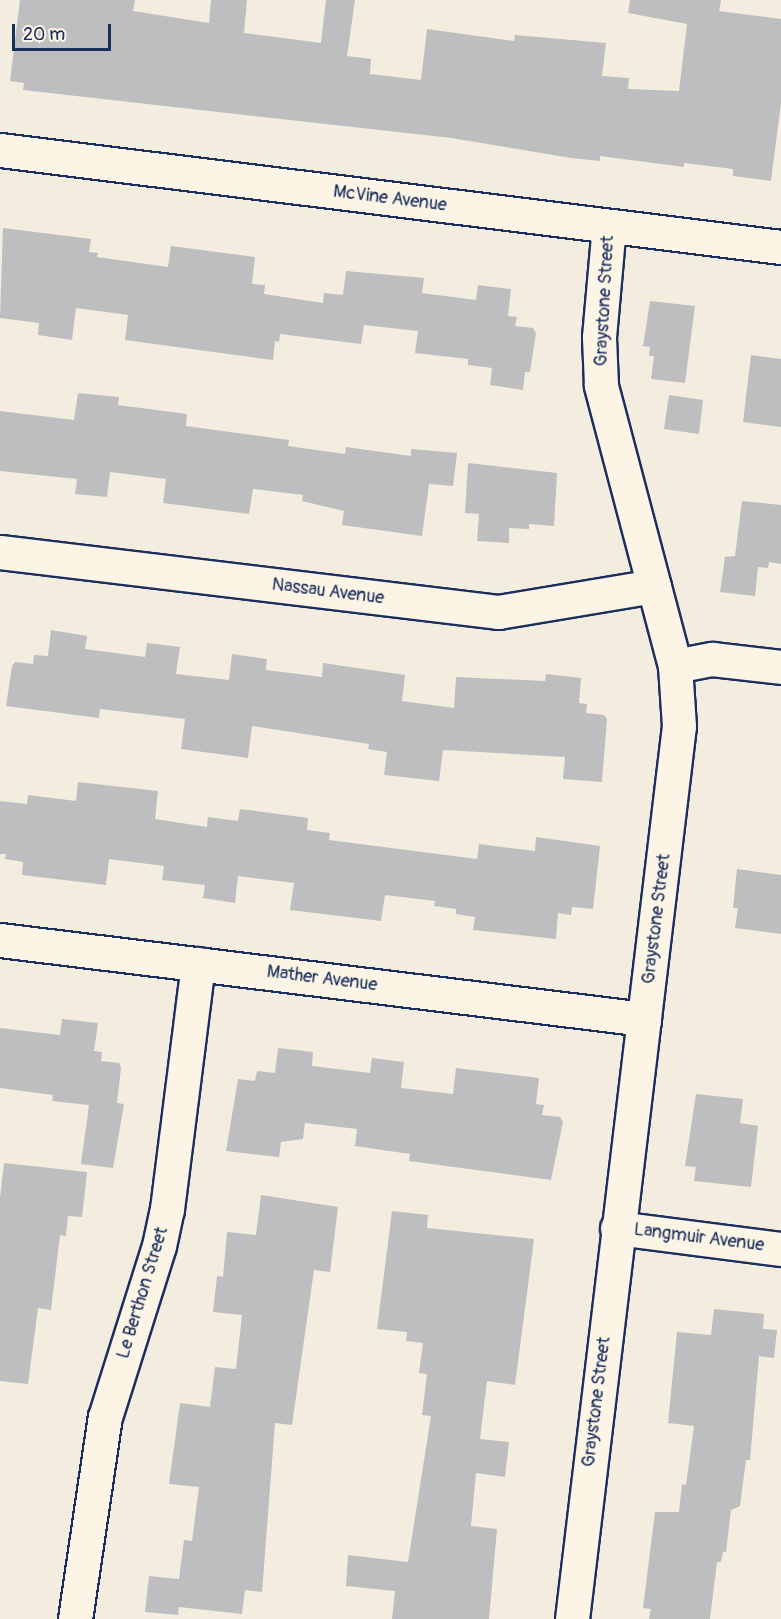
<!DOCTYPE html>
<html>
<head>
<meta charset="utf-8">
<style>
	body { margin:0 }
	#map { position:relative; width:781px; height:1619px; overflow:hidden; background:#f3ede0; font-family:Pangolin,sans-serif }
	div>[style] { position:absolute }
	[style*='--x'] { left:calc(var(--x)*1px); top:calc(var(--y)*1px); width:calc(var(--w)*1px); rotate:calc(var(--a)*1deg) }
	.building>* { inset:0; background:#bebec0 }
	.roads { filter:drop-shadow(2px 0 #1b2f5e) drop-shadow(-2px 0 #1b2f5e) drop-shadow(0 2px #1b2f5e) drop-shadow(0 -2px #1b2f5e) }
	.minor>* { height:33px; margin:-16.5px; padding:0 16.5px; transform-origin:16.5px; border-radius:16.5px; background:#fcf5e5 }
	span { translate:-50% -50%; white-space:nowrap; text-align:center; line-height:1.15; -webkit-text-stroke:4.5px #fcf5e5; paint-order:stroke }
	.street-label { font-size:18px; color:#1b2f5e }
	.scale { position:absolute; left:12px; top:24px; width:99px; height:27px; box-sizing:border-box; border:3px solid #1b2f5e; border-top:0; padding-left:8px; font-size:18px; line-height:21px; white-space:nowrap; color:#1b2f5e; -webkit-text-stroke:4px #fcf5e5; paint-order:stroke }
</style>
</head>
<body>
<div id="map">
	<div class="building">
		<i style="clip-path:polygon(20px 0,135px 0,133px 11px,209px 23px,211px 0,247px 0,244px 33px,321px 43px,326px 0,355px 0,347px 56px,371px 59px,370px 74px,421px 80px,427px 29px,514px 41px,515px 35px,606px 43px,602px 76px,629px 78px,628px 89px,679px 91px,687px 24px,628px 13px,630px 0,721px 0,719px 11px,781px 19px,781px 103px,771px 181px,733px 176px,733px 169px,684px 163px,684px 167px,600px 156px,600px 161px,571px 158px,451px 138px,23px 90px,24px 83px,10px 81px)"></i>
		<i style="clip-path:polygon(3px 228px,91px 239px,89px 252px,98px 253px,97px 257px,168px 267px,171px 246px,255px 257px,252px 284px,265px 285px,264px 294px,323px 303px,324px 293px,343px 295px,346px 271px,424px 278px,422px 293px,476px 300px,478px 285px,511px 289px,508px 316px,517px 317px,515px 326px,533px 328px,536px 333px,530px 372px,525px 372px,523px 390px,490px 385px,492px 368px,468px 365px,468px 359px,415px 353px,418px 331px,364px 325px,361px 344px,280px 334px,279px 342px,275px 341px,273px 360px,125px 340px,128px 315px,76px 308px,72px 340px,38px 335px,39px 323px,0 318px)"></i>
		<i style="clip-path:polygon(650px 301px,695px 306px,685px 383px,651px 379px,654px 356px,649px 356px,650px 347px,643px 346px)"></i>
		<i style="clip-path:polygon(751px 355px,781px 359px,781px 427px,743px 422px)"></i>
		<i style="clip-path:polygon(78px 393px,119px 397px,118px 405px,187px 414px,186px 426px,289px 440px,288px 446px,345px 454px,346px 447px,411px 456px,411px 449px,457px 453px,453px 486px,429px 484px,422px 536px,342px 525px,344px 511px,302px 501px,303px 495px,253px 489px,249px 514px,163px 503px,166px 479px,110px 472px,107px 497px,75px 494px,77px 479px,0 471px,0 411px,74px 420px)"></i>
		<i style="clip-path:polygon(669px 395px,703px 400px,699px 434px,664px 429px)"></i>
		<i style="clip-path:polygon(468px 463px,557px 473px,554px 526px,529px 524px,529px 529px,509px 528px,509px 543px,477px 541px,479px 514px,465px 513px)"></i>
		<i style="clip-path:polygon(742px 501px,781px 505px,781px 564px,769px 562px,768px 568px,758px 567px,755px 596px,720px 592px,725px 557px,735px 556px)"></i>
		<i style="clip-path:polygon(51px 630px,87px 636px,85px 649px,145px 657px,147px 643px,180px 647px,176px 674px,229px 680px,232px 654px,267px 659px,266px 670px,322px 677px,323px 663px,405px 675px,402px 701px,454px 708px,456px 677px,545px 681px,546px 674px,581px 678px,579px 703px,587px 704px,586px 713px,604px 715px,607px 719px,602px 782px,563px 779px,565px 757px,443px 750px,439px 781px,384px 775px,387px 752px,368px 749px,369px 744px,252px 726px,248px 758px,181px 749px,185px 719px,100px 709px,99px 718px,6px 706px,12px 666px,15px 662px,33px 664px,34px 655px,48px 656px)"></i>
		<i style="clip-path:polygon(78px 782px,158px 791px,155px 819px,207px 827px,208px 817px,238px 821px,240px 809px,308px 818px,307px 830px,330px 833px,329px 840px,477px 859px,479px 844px,535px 851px,536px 837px,600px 846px,593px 909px,572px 907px,571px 915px,558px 913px,556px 939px,473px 930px,475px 917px,456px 914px,456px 909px,434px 906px,435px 901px,385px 895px,381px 921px,290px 910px,294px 883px,238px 876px,235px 903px,203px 898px,205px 885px,162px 880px,164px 866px,109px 859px,106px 885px,22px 875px,23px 862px,5px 859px,6px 854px,0 854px,0 801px,27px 804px,28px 795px,76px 801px)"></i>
		<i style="clip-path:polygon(737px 869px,781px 875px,781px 934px,735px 928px,738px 908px,733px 908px)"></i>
		<i style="clip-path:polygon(62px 1019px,98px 1023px,94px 1051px,102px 1052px,101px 1061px,119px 1063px,121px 1068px,117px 1103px,124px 1104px,113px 1168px,81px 1164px,89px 1105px,52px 1101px,53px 1095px,0 1088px,0 1028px,60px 1035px)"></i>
		<i style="clip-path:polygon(278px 1048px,313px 1052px,312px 1066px,370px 1073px,372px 1058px,404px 1062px,401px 1088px,453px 1094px,456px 1068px,539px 1078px,536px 1104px,544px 1105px,542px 1115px,560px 1117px,563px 1122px,551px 1180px,409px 1161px,410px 1154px,355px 1146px,357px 1129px,305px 1123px,303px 1139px,281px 1142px,279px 1157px,226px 1151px,238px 1079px,255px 1081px,257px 1071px,275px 1073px)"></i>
		<i style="clip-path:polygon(696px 1094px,743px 1099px,740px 1123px,758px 1126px,751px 1187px,694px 1181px,696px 1167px,685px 1166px)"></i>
		<i style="clip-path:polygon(4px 1163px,87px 1172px,82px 1217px,68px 1216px,66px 1236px,60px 1235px,51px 1310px,38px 1308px,28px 1384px,0 1381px,0 1198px)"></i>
		<i style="clip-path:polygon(261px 1195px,338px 1207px,330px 1272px,314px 1270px,292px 1425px,275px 1423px,262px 1592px,245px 1590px,242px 1614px,179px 1607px,178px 1615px,145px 1612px,149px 1576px,179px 1579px,184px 1540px,192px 1541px,199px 1487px,169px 1484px,180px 1403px,210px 1407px,215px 1367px,236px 1369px,242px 1315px,213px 1312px,217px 1276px,223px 1277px,227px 1232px,256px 1235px)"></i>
		<i style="clip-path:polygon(392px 1211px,428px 1215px,427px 1228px,534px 1239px,515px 1385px,487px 1381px,480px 1439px,509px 1442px,505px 1477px,476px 1473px,471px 1526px,497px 1529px,489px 1619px,392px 1619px,395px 1591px,346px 1586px,348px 1555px,408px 1562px,431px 1416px,422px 1415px,427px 1374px,419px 1373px,423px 1343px,406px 1341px,407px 1332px,377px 1329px)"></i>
		<i style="clip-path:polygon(714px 1309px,764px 1314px,763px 1329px,777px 1330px,774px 1358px,759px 1356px,750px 1460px,746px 1460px,740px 1506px,731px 1510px,726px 1552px,723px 1552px,721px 1562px,717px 1562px,710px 1619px,649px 1619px,651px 1609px,643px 1608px,655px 1512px,679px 1512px,682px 1484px,686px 1485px,694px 1426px,668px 1423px,677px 1332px,711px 1335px)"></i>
	</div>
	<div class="roads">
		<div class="minor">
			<i style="--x:0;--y:150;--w:787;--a:7.08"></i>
			<i style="--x:0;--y:552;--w:502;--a:6.87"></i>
			<i style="--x:498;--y:612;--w:158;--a:-9.5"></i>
			<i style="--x:675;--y:666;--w:38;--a:-11"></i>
			<i style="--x:712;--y:659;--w:69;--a:6.6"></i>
			<i style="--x:0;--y:940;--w:649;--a:6.99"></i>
			<i style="--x:617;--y:1228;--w:165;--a:7.3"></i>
			<i style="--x:75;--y:1619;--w:204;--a:-81.6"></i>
			<i style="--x:105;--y:1417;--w:179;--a:-72.5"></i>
			<i style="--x:159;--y:1246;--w:38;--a:-78"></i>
			<i style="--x:167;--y:1209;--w:247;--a:-82.8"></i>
			<i style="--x:572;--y:1619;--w:899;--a:-83.17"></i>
			<i style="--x:679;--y:726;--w:60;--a:-93.8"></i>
			<i style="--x:675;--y:666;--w:291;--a:-104.8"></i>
			<i style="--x:601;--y:385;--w:48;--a:-92.4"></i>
			<i style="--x:599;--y:337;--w:111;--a:-84.9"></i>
		</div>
	</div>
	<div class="street-label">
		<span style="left:390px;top:199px;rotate:7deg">McVine Avenue</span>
		<span style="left:605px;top:301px;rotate:-87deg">Graystone Street</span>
		<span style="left:328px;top:592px;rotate:7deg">Nassau Avenue</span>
		<span style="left:657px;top:919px;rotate:-83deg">Graystone Street</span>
		<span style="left:322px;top:979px;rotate:7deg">Mather Avenue</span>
		<span style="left:699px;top:1238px;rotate:7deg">Langmuir Avenue</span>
		<span style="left:143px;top:1293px;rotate:-73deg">Le Berthon Street</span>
		<span style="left:597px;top:1402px;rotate:-83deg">Graystone Street</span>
	</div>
	<div class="scale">20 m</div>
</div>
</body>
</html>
